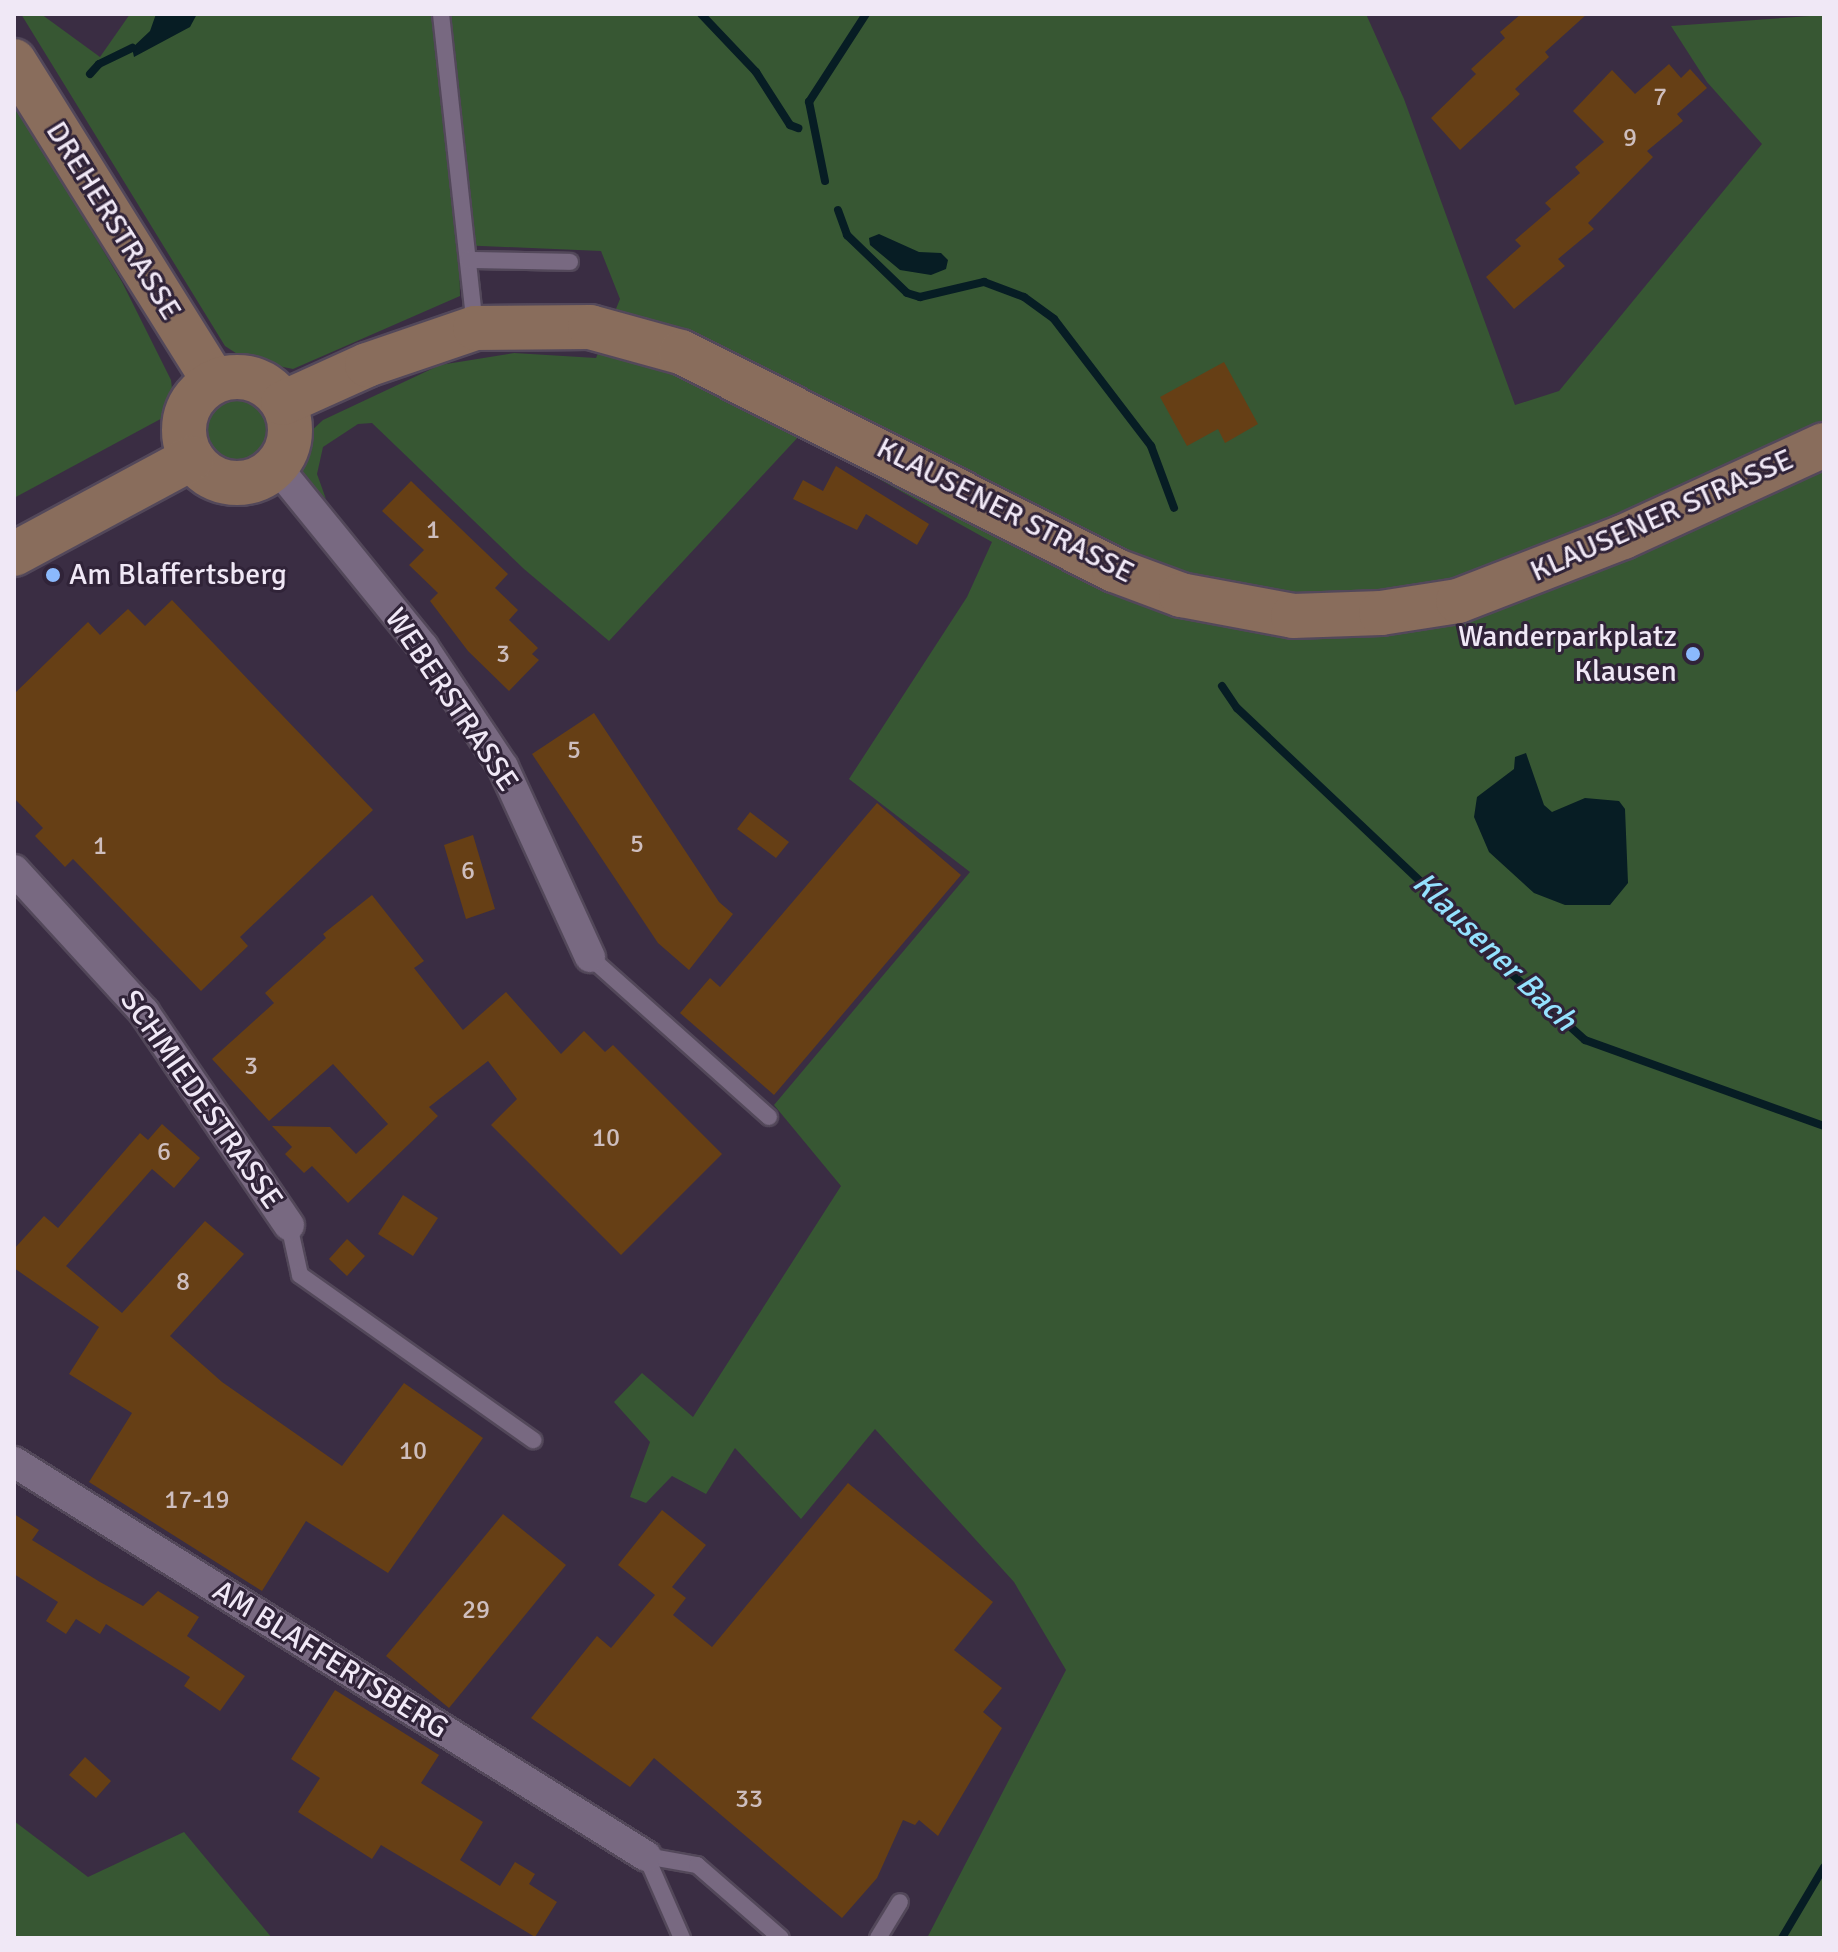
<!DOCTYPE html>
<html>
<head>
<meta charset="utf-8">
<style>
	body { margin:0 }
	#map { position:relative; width:1838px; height:1952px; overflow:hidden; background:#3a2d43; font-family:Signika,sans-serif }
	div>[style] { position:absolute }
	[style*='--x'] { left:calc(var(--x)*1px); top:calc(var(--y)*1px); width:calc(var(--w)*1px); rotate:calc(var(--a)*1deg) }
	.green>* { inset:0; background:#375733 }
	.round { border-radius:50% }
	.water>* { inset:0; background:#071d24 }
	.stream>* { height:8px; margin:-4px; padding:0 4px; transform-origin:4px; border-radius:4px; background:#071d24 }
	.building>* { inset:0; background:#663f15 }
	.roads { filter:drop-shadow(2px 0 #53485a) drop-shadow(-2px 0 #53485a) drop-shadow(0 2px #53485a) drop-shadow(0 -2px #53485a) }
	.service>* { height:16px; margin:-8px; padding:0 8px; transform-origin:8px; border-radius:8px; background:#786981 }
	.minor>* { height:30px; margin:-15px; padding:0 15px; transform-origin:15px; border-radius:15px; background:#786981 }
	.secondary>* { height:44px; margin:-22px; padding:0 22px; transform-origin:22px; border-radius:22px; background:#896d5c }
	.secondary>.ring { margin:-22px; padding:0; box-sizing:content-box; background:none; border:44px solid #896d5c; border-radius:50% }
	.dots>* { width:22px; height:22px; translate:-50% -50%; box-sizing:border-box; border:4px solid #302338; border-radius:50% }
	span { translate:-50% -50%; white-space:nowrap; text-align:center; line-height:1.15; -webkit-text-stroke:6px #302338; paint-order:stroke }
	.number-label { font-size:26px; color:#cebebe }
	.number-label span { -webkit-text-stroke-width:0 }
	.street-label { font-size:30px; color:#f0e8f6 }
	.poi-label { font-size:30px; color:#f0e8f6 }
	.left { translate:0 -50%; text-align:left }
	.right { translate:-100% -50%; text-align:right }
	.water-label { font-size:32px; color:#94e2fe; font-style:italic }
	.frame { position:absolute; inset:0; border:16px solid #f0e8f6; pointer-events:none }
</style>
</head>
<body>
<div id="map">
	<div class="green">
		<i style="clip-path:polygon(21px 14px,41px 14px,100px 57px,130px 14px,1366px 14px,1404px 99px,1515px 405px,1559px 391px,1762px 144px,1707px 82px,1671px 26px,1824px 15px,1824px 1938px,927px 1938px,1066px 1670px,1014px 1582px,875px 1429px,801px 1519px,735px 1448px,706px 1494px,672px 1476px,646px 1503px,630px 1497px,650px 1442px,614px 1402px,642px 1373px,693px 1417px,841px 1186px,774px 1105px,970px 872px,849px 779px,967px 597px,992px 542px,800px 435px,609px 641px,524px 569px,372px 423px,358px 424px,323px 447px,317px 474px,326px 499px,304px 477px,300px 458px,310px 432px,323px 420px,440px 365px,514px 353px,596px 358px,620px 299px,601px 251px,459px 245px,460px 296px,293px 369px,245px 359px,225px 346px)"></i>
		<i style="clip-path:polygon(14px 101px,122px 282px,171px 380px,173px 397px,168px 415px,14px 498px)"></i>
		<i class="round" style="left:206px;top:399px;width:64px;height:64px"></i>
		<i style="clip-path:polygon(14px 1821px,88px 1877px,184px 1832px,272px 1938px,14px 1938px)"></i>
	</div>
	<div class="water">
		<i style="clip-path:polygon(156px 14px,197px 14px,190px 27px,134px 57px,132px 48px,150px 31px)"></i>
		<i style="clip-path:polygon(879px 234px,919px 252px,941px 253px,948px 260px,946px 269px,931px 275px,900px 270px,870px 245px,869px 238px)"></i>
		<i style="clip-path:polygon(1526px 753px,1544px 805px,1552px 812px,1585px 798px,1619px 801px,1625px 809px,1628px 883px,1610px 905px,1565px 905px,1534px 893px,1489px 852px,1474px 817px,1477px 797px,1514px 769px,1515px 757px)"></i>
	</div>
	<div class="stream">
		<i style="--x:701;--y:14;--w:80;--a:46.5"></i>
		<i style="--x:756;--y:72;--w:63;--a:57.3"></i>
		<i style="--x:790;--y:125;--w:9;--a:21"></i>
		<i style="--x:90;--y:74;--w:13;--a:-48"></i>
		<i style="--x:99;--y:64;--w:37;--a:-26"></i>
		<i style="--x:825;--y:181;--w:81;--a:-101.4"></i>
		<i style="--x:809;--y:102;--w:105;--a:-57.1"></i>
		<i style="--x:838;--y:210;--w:27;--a:70"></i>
		<i style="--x:847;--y:235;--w:83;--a:44"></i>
		<i style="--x:907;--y:293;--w:14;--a:17"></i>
		<i style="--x:920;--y:297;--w:66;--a:-13.2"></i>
		<i style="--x:984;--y:282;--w:43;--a:20.6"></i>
		<i style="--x:1024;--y:297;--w:37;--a:36"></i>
		<i style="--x:1054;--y:319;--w:160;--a:52.6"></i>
		<i style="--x:1151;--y:446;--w:66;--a:69.6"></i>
		<i style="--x:1222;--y:686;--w:27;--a:56"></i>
		<i style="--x:1237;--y:708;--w:282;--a:43.4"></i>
		<i style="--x:1442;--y:902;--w:51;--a:49.8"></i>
		<i style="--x:1475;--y:941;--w:148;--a:42"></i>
		<i style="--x:1585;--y:1040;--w:254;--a:19.8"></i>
		<i style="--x:1782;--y:1938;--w:82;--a:-59.4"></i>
	</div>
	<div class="building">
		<i style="clip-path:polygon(1521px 14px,1587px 14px,1545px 52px,1549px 57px,1515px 89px,1520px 94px,1460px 150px,1431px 118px,1476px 74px,1471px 69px,1505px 38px,1500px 32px)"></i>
		<i style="clip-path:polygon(1669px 64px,1681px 78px,1690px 69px,1707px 88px,1677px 114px,1683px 121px,1647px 151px,1653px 157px,1588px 223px,1594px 229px,1558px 259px,1565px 266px,1514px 309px,1486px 277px,1521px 246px,1515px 240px,1551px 209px,1545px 203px,1580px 173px,1575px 167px,1604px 142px,1573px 111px,1612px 70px,1635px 94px)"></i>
		<i style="clip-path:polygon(1224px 362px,1258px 424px,1225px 443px,1218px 429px,1187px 446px,1160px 397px)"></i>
		<i style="clip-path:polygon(836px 466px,929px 524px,917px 545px,866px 514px,857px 530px,793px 499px,803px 480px,823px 491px)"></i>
		<i style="clip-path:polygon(411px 481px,508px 574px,495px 588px,518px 610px,509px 620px,538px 648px,532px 654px,539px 660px,509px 691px,468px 651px,430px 601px,438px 593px,409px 565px,424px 550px,382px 511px)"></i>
		<i style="clip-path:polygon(172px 600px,373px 810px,240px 937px,248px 946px,201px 991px,73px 859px,65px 867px,35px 836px,43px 828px,14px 798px,14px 694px,88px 622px,100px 635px,128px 609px,145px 626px)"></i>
		<i style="clip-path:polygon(594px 713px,719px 902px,733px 914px,689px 970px,658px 943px,532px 754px)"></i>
		<i style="clip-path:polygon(877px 803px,961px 875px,774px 1095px,680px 1013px,710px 978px,720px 987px)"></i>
		<i style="clip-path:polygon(750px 812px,789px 842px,776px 858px,737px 829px)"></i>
		<i style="clip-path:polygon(473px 835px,495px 909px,466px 919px,444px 845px)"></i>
		<i style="clip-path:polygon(372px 895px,424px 961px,414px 968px,463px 1030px,506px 992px,561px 1054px,584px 1031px,605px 1052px,613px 1045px,722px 1154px,621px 1255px,491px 1125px,517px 1099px,488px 1061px,429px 1107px,438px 1116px,348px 1203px,312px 1166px,304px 1173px,285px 1154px,292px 1147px,272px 1126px,330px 1127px,356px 1154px,388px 1124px,333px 1064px,269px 1121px,212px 1059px,274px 1003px,265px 993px,326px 938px,323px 934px)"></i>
		<i style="clip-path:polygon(162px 1124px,200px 1158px,174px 1188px,152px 1169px,66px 1266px,122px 1313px,205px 1221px,244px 1254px,170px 1336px,222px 1382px,342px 1466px,404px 1383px,483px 1438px,388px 1573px,306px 1521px,262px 1591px,89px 1482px,132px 1413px,69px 1374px,99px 1327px,14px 1268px,14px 1249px,44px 1216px,58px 1228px,140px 1133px,148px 1140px)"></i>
		<i style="clip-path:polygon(403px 1195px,438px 1218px,413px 1256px,378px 1234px)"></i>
		<i style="clip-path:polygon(347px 1239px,365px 1256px,347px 1276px,329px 1259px)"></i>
		<i style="clip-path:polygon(848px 1483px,993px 1602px,954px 1650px,1002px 1688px,983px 1712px,1002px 1728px,938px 1836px,919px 1820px,915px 1825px,903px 1820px,877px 1878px,842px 1918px,654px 1758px,630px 1787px,531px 1718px,597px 1636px,611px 1648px,655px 1595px,618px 1565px,662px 1510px,706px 1545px,672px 1587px,686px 1598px,673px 1615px,712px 1647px)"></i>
		<i style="clip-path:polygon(14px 1514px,39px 1530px,32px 1540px,100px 1582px,143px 1606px,158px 1591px,199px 1617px,187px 1636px,245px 1676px,220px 1711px,184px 1686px,190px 1677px,106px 1624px,100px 1634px,76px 1619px,66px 1634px,46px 1621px,58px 1602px,14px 1574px)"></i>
		<i style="clip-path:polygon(503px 1514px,566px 1565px,449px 1708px,386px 1656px)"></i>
		<i style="clip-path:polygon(335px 1690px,439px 1755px,421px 1783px,483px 1822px,460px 1860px,500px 1886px,515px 1862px,535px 1874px,529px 1884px,557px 1902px,535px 1937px,381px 1845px,372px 1859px,298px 1812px,320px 1778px,291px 1759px)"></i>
		<i style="clip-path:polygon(85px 1757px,111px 1781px,96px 1798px,69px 1775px)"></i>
	</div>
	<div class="roads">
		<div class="service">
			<i style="--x:441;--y:14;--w:315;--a:83.8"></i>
			<i style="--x:468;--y:260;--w:102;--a:1.1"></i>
			<i style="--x:590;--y:957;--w:240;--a:41.8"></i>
			<i style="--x:289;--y:1225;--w:51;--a:77.6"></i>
			<i style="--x:300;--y:1275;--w:286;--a:35.3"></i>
			<i style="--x:646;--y:1856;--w:52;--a:10"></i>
			<i style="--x:697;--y:1865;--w:111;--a:41"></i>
			<i style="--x:646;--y:1856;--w:90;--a:66.3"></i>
			<i style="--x:878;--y:1938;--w:42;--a:-58.6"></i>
		</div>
		<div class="minor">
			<i style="--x:276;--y:466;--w:233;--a:50.9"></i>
			<i style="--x:423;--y:647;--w:144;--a:56.3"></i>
			<i style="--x:503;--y:767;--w:209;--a:65.4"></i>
			<i style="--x:14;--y:870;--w:193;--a:47.5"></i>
			<i style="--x:144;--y:1012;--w:258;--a:55.8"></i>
			<i style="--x:14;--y:1462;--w:745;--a:31.94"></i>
		</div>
		<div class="secondary">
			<i style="--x:14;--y:61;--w:377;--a:58"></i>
			<i class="ring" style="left:184px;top:377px;width:62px;height:62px"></i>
			<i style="--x:283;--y:403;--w:92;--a:-24.3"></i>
			<i style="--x:367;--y:365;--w:114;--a:-18.9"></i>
			<i style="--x:475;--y:328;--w:115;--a:-0.5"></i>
			<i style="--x:590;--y:327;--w:94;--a:15.4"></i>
			<i style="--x:681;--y:352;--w:485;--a:26.7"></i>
			<i style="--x:1114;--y:570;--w:72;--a:20.5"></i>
			<i style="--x:1181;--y:595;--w:114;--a:10.6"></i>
			<i style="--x:1293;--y:616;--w:88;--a:-2"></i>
			<i style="--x:1381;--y:613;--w:78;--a:-8.9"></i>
			<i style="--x:1458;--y:601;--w:177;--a:-21.2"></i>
			<i style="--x:1623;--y:537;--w:221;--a:-24.6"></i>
			<i style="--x:14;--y:554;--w:202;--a:-28.3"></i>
		</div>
	</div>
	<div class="dots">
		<i style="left:53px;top:575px;background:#8bb9fc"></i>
		<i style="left:1693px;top:654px;background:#8bb9fc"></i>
	</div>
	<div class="number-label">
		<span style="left:1660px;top:98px">7</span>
		<span style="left:1630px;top:139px">9</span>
		<span style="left:433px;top:531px">1</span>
		<span style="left:503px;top:655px">3</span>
		<span style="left:574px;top:751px">5</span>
		<span style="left:637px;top:845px">5</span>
		<span style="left:100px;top:847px">1</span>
		<span style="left:468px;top:872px">6</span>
		<span style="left:251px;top:1067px">3</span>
		<span style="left:606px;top:1139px">10</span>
		<span style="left:164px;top:1153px">6</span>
		<span style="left:183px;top:1283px">8</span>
		<span style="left:413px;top:1452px">10</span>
		<span style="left:197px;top:1501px">17-19</span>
		<span style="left:476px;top:1611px">29</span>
		<span style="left:749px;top:1800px">33</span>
	</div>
	<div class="street-label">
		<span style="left:113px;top:221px;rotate:58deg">DREHERSTRASSE</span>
		<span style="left:1005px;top:511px;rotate:27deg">KLAUSENER STRASSE</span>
		<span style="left:1662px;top:516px;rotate:-24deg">KLAUSENER STRASSE</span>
		<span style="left:451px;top:700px;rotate:56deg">WEBERSTRASSE</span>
		<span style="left:201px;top:1100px;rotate:55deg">SCHMIEDESTRASSE</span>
		<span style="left:330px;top:1660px;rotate:32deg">AM BLAFFERTSBERG</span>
	</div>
	<div class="poi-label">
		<span class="left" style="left:69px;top:575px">Am Blaffertsberg</span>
		<span class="right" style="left:1677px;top:654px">Wanderparkplatz<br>Klausen</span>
	</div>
	<div class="water-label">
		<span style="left:1494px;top:952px;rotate:44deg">Klausener Bach</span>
	</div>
	<div class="frame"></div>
</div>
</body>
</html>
